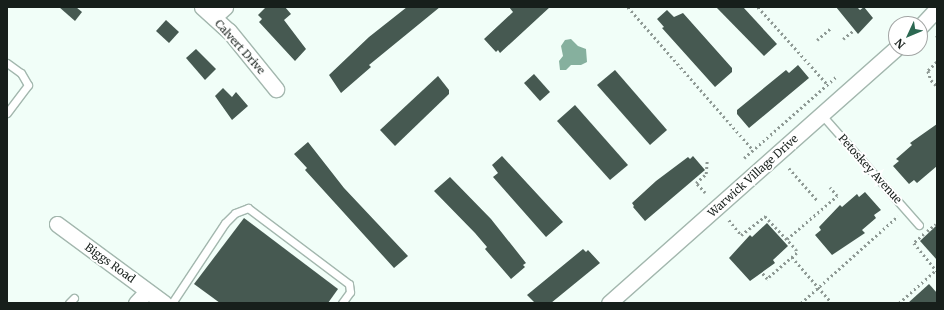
<!DOCTYPE html>
<html>
<head>
<meta charset="utf-8">
<style>
	body { margin:0 }
	#map { position:relative; width:944px; height:310px; overflow:hidden; background:#f1fef8; font-family:Merriweather,serif }
	div>[style] { position:absolute }
	[style*='--x'] { left:calc(var(--x)*1px); top:calc(var(--y)*1px); width:calc(var(--w)*1px); rotate:calc(var(--a)*1deg) }
	.water>* { inset:0; background:#86b09e }
	.building>* { inset:0; background:#465951 }
	.path>* { height:2.5px; margin-top:-1.25px; transform-origin:0; background:repeating-linear-gradient(90deg,#8e9994 0 2px,transparent 0 5px) }
	.roads { filter:drop-shadow(1px 0 #a3b7ae) drop-shadow(-1px 0 #a3b7ae) drop-shadow(0 1px #a3b7ae) drop-shadow(0 -1px #a3b7ae) }
	.lane>* { height:7px; margin:-3.5px; padding:0 3.5px; transform-origin:3.5px; border-radius:3.5px; background:#fff }
	.street>* { height:15px; margin:-7.5px; padding:0 7.5px; transform-origin:7.5px; border-radius:7.5px; background:#fff }
	span { translate:-50% -50%; white-space:nowrap; text-align:center; line-height:1.15; -webkit-text-stroke:4px #fff; paint-order:stroke }
	.street-label { font-size:11px; color:#171f1b }
	.frame { position:absolute; inset:0; border:8px solid #171f1b; pointer-events:none }
	.north { position:absolute; left:888px; top:16px; width:40px; height:40px; box-sizing:border-box; background:#fff; border:1px solid #a2a5a4; border-radius:50%; rotate:226deg; font-size:11px; font-weight:700; line-height:16px; text-align:center; color:#171f1b }
	.north::after { content:''; display:block; margin:auto; width:14px; height:18px; background:#2c6852; clip-path:polygon(50% 0,100% 100%,50% 72%,0 100%) }
</style>
</head>
<body>
<div id="map">
	<div class="water">
		<i style="clip-path:polygon(571px 39px,578px 46px,586px 49px,587px 62px,581px 65px,571px 65px,566px 70px,560px 70px,559px 61px,563px 56px,561px 46px,565px 40px)"></i>
	</div>
	<div class="building">
		<i style="clip-path:polygon(59px 7px,76px 7px,82px 12px,75px 21px)"></i>
		<i style="clip-path:polygon(266px 7px,285px 7px,291px 14px,284px 20px,306px 49px,295px 61px,259px 22px,262px 19px,258px 15px)"></i>
		<i style="clip-path:polygon(407px 7px,440px 7px,369px 65px,371px 67px,341px 93px,329px 75px,369px 37px)"></i>
		<i style="clip-path:polygon(509px 7px,550px 7px,500px 53px,498px 50px,496px 52px,484px 39px,513px 12px)"></i>
		<i style="clip-path:polygon(716px 7px,743px 7px,777px 44px,764px 56px)"></i>
		<i style="clip-path:polygon(836px 7px,857px 7px,860px 10px,864px 7px,873px 18px,858px 34px)"></i>
		<i style="clip-path:polygon(667px 10px,674px 17px,683px 13px,732px 68px,732px 72px,715px 87px,662px 28px,664px 27px,657px 19px)"></i>
		<i style="clip-path:polygon(166px 20px,179px 32px,169px 43px,156px 31px)"></i>
		<i style="clip-path:polygon(196px 49px,216px 69px,205px 80px,186px 58px)"></i>
		<i style="clip-path:polygon(798px 65px,809px 78px,749px 128px,737px 114px,737px 110px,786px 70px,789px 73px)"></i>
		<i style="clip-path:polygon(615px 70px,667px 130px,650px 145px,597px 85px)"></i>
		<i style="clip-path:polygon(534px 74px,550px 92px,540px 101px,524px 83px)"></i>
		<i style="clip-path:polygon(438px 76px,449px 90px,449px 94px,395px 146px,380px 130px)"></i>
		<i style="clip-path:polygon(223px 88px,232px 97px,236px 92px,248px 106px,232px 120px,215px 96px)"></i>
		<i style="clip-path:polygon(575px 105px,628px 165px,610px 180px,557px 121px)"></i>
		<i style="clip-path:polygon(937px 124px,937px 166px,917px 183px,914px 180px,909px 184px,893px 166px,899px 161px,896px 159px,912px 145px,910px 143px)"></i>
		<i style="clip-path:polygon(308px 142px,344px 188px,408px 256px,394px 268px,305px 170px,307px 168px,294px 154px)"></i>
		<i style="clip-path:polygon(502px 156px,563px 222px,546px 237px,493px 177px,498px 173px,492px 165px)"></i>
		<i style="clip-path:polygon(693px 156px,705px 170px,645px 221px,633px 207px,634px 206px,632px 203px,656px 181px,688px 157px,690px 159px)"></i>
		<i style="clip-path:polygon(450px 177px,491px 219px,526px 263px,523px 265px,525px 267px,511px 279px,485px 249px,487px 247px,475px 233px,434px 191px)"></i>
		<i style="clip-path:polygon(865px 192px,881px 210px,874px 215px,876px 218px,862px 230px,865px 233px,832px 255px,815px 235px,821px 230px,819px 227px,840px 205px,842px 207px,857px 194px,859px 197px)"></i>
		<i style="clip-path:polygon(244px 218px,338px 289px,328px 303px,220px 303px,194px 284px)"></i>
		<i style="clip-path:polygon(767px 223px,788px 246px,773px 260px,775px 263px,750px 281px,729px 258px,750px 235px,752px 237px)"></i>
		<i style="clip-path:polygon(937px 225px,937px 260px,920px 241px)"></i>
		<i style="clip-path:polygon(583px 249px,586px 252px,588px 250px,600px 263px,551px 303px,535px 303px,527px 295px)"></i>
		<i style="clip-path:polygon(929px 284px,937px 293px,937px 303px,908px 303px)"></i>
	</div>
	<div class="path">
		<i style="--x:628;--y:7;--w:190;--a:48.8"></i>
		<i style="--x:758;--y:7;--w:105;--a:48.1"></i>
		<i style="--x:937;--y:36;--w:1;--a:90"></i>
		<i style="--x:843;--y:39;--w:14;--a:-39"></i>
		<i style="--x:817;--y:40;--w:18;--a:-41"></i>
		<i style="--x:937;--y:62;--w:13;--a:135"></i>
		<i style="--x:928;--y:71;--w:9;--a:72"></i>
		<i style="--x:931;--y:80;--w:8;--a:45"></i>
		<i style="--x:744;--y:158;--w:124;--a:-41.4"></i>
		<i style="--x:789;--y:168;--w:43;--a:48.8"></i>
		<i style="--x:705;--y:193;--w:13;--a:-132"></i>
		<i style="--x:696;--y:183;--w:13;--a:-42"></i>
		<i style="--x:706;--y:174;--w:13;--a:-86"></i>
		<i style="--x:729;--y:220;--w:19;--a:51"></i>
		<i style="--x:741;--y:235;--w:31;--a:-38"></i>
		<i style="--x:765;--y:216;--w:45;--a:46.8"></i>
		<i style="--x:796;--y:249;--w:4;--a:76"></i>
		<i style="--x:797;--y:253;--w:40;--a:139"></i>
		<i style="--x:767;--y:279;--w:9;--a:-131"></i>
		<i style="--x:927;--y:231;--w:11;--a:-38"></i>
		<i style="--x:936;--y:224;--w:2;--a:63"></i>
		<i style="--x:924;--y:234;--w:13;--a:138"></i>
		<i style="--x:914;--y:243;--w:36;--a:51"></i>
		<i style="--x:787;--y:239;--w:66;--a:-40.7"></i>
		<i style="--x:837;--y:196;--w:11;--a:-131"></i>
		<i style="--x:792;--y:257;--w:61;--a:49"></i>
		<i style="--x:801;--y:303;--w:130;--a:-41.9"></i>
		<i style="--x:899;--y:303;--w:50;--a:-41.7"></i>
	</div>
	<div class="roads">
		<div class="lane">
			<i style="--x:7;--y:63;--w:17;--a:36"></i>
			<i style="--x:21;--y:73;--w:14;--a:60"></i>
			<i style="--x:28;--y:85;--w:35;--a:127"></i>
			<i style="--x:821;--y:114;--w:148;--a:48.6"></i>
			<i style="--x:69;--y:303;--w:7;--a:-45"></i>
			<i style="--x:172;--y:303;--w:96;--a:-56.5"></i>
			<i style="--x:225;--y:223;--w:14;--a:-45"></i>
			<i style="--x:235;--y:213;--w:14;--a:-21"></i>
			<i style="--x:248;--y:208;--w:126;--a:37"></i>
			<i style="--x:349;--y:284;--w:8;--a:83"></i>
			<i style="--x:350;--y:292;--w:14;--a:126"></i>
		</div>
		<div class="street">
			<i style="--x:202;--y:7;--w:36;--a:42"></i>
			<i style="--x:229;--y:31;--w:75;--a:51"></i>
			<i style="--x:214;--y:17;--w:15;--a:-42"></i>
			<i style="--x:920;--y:27;--w:25;--a:-47"></i>
			<i style="--x:57;--y:224;--w:133;--a:36.4"></i>
			<i style="--x:136;--y:303;--w:16;--a:-47"></i>
			<i style="--x:609;--y:303;--w:384;--a:-41.6"></i>
		</div>
	</div>
	<div class="street-label">
		<span style="left:240px;top:47px;rotate:48deg">Calvert Drive</span>
		<span style="left:870px;top:169px;rotate:48deg">Petoskey Avenue</span>
		<span style="left:753px;top:176px;rotate:-42deg">Warwick Village Drive</span>
		<span style="left:110px;top:263px;rotate:36deg">Biggs Road</span>
	</div>
	<div class="frame"></div>
	<div class="north">N</div>
</div>
</body>
</html>
